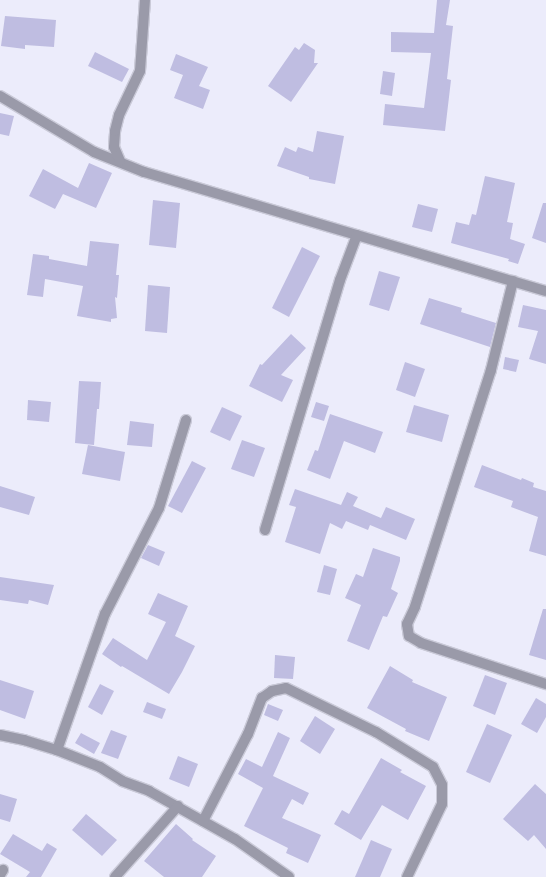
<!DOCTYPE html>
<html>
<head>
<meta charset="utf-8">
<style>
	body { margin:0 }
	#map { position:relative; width:546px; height:877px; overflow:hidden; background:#ececfb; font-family:Literata,serif }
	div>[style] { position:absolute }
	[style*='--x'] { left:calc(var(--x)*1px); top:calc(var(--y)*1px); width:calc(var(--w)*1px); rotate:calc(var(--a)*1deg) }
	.building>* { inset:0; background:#bfbde1 }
	.roads { filter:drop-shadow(1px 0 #cacad8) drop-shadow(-1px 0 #cacad8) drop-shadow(0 1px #cacad8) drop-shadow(0 -1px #cacad8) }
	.minor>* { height:10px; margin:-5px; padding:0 5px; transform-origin:5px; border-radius:5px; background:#9a9aa9 }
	span { translate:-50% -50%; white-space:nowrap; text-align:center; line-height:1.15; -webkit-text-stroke:3px #fbfbfb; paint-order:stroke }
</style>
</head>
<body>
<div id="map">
	<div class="building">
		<i style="clip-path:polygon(437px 0,450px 0,446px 25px,453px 26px,447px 79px,451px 80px,445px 131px,383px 125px,385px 104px,424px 108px,431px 53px,391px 52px,391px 32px,434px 33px)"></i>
		<i style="clip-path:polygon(5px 16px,56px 20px,54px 47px,25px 45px,25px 49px,1px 46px)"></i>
		<i style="clip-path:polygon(304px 43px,315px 50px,314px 63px,318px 63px,291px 102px,268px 86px,295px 47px,299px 50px)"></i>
		<i style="clip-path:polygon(95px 52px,129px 69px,122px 82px,88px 66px)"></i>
		<i style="clip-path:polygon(176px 54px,208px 67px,199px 86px,210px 90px,203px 109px,174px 98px,183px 75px,170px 70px)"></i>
		<i style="clip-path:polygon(383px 71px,395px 73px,392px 96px,380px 94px)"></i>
		<i style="clip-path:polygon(0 113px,14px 116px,9px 136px,0 134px)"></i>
		<i style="clip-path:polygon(317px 131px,344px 136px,335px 184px,309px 179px,309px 177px,277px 166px,285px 147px,296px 152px,298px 147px,313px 152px)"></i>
		<i style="clip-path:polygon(89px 163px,112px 173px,96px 208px,63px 194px,55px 209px,29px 196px,43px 169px,78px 188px)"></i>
		<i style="clip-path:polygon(485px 176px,515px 183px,507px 222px,513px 223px,510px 239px,525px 244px,518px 264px,508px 261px,509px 259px,451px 243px,456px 222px,469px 225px,472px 214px,476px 215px)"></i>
		<i style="clip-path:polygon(153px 200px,180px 203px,176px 248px,149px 245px)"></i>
		<i style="clip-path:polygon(543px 203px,546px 203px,546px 243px,532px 238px)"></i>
		<i style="clip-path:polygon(418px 204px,438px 209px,432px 232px,412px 227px)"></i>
		<i style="clip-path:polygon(90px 241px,119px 244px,116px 275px,119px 275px,117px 298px,115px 297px,117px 318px,111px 319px,111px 322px,77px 316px,83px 286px,45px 279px,43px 297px,27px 295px,33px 254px,49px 256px,49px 259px,87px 266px)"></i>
		<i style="clip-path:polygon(302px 247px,320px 256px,289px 317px,272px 308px)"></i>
		<i style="clip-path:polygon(379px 271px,400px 277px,389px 311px,369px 305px)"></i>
		<i style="clip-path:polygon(148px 285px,170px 287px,167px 333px,145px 331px)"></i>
		<i style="clip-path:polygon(429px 298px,462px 308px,461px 312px,496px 323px,490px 347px,420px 324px)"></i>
		<i style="clip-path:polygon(523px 305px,546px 310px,546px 364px,529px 359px,538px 331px,518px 327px)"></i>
		<i style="clip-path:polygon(291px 334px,306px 348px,281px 375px,293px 380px,282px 402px,249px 386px,260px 364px,262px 365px)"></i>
		<i style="clip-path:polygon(505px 357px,519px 360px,516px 372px,503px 369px)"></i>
		<i style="clip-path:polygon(405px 362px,425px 369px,415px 397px,396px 390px)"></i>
		<i style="clip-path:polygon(79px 381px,101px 382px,99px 409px,97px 409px,94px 445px,75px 443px)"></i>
		<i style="clip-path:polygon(28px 400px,51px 402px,49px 422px,27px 420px)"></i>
		<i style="clip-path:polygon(316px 402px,329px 406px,324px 421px,311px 417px)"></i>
		<i style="clip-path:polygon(414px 405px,449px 415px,442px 442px,406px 432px)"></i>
		<i style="clip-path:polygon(222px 407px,242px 416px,230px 441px,210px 432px)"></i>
		<i style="clip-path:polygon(330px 414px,383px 432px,375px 453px,344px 441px,330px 479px,307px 470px,315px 450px,318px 451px)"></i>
		<i style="clip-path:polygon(130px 421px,154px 424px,152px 447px,127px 445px)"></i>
		<i style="clip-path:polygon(242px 440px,265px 448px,254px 477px,231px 469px)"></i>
		<i style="clip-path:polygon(88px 445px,125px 452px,120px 481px,82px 474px)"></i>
		<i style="clip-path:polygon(192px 461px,206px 468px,182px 513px,168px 506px)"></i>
		<i style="clip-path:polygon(482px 465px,521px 480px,522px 478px,534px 483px,533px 487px,546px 491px,546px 556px,529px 551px,538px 517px,511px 507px,513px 501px,474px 487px)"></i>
		<i style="clip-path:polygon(0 486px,35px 497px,29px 515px,0 507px)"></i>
		<i style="clip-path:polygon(295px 489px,341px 505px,347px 492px,358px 497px,353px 506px,381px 518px,386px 507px,415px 519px,406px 540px,370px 525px,368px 530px,346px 521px,342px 529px,330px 523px,320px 554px,285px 542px,296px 507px,289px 505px)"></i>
		<i style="clip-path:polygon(148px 545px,165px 552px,159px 566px,141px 558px)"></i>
		<i style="clip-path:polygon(373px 548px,400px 557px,400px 561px,391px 589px,398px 593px,387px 617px,383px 616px,369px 650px,347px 641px,361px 605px,345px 598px,356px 574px,363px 577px)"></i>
		<i style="clip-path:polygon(324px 565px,337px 569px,330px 595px,317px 592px)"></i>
		<i style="clip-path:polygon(0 577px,54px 585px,48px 605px,29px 600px,28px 604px,0 600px)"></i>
		<i style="clip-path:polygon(158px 593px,188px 606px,175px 636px,195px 646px,182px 672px,169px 694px,122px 666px,121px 667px,102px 654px,113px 638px,147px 660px,166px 622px,148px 614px)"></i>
		<i style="clip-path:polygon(543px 609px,546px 609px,546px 660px,529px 655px)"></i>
		<i style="clip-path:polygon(275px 655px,295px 657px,293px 679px,274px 678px)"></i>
		<i style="clip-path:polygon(390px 666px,413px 680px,412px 682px,447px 697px,429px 741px,405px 731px,406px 729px,367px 708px)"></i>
		<i style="clip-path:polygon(485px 675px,507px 683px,495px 715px,473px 706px)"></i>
		<i style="clip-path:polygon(0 680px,34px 691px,25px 719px,0 710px)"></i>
		<i style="clip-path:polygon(100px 684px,114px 691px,102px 715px,88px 707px)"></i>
		<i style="clip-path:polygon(536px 698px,546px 704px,546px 717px,537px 733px,521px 724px)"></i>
		<i style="clip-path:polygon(147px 702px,166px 709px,162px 719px,143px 712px)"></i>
		<i style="clip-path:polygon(268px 704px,283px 710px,278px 721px,264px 715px)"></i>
		<i style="clip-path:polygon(315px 716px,335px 729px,320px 754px,300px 741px)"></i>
		<i style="clip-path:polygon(487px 724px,512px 735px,490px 783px,466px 772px)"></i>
		<i style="clip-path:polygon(111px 730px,127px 736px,118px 759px,101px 753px)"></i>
		<i style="clip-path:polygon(278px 732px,290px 738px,273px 776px,309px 793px,303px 805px,292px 799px,282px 818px,321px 835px,308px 863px,286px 853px,288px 848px,244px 826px,263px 788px,238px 774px,246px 759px,262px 767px)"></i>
		<i style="clip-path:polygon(81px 733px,100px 743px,94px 754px,75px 743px)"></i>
		<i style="clip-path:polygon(178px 756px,198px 764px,189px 787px,169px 779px)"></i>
		<i style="clip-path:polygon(381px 758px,402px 770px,400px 772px,426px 786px,408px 820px,382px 805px,361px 840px,334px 824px,342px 810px,349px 814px)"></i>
		<i style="clip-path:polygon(535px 784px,546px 794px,546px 849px,534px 835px,528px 841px,503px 819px)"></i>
		<i style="clip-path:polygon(0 794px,17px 799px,10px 822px,0 819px)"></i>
		<i style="clip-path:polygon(86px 814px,117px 840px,102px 856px,72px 830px)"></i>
		<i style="clip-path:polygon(176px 824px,193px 839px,192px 840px,216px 856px,202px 877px,164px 877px,144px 861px)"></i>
		<i style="clip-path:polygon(13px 834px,42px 851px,47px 843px,57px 849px,41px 877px,26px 877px,30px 872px,0 854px)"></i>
		<i style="clip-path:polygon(371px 840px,392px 849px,380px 877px,355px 877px)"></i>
	</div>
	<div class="roads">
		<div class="minor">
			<i style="--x:0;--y:96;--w:109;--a:30.8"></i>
			<i style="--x:94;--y:152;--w:54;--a:21.8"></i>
			<i style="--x:144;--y:172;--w:419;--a:16.5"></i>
			<i style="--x:120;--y:161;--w:15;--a:-113"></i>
			<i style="--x:114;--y:147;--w:16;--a:-86"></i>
			<i style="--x:115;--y:131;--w:16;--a:-76"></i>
			<i style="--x:119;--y:115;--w:49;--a:-64.5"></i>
			<i style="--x:140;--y:71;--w:71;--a:-86"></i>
			<i style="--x:513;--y:281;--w:92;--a:103.9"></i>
			<i style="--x:491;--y:370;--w:249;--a:107.8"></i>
			<i style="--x:415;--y:607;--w:19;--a:115"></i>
			<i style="--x:407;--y:624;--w:12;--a:81"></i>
			<i style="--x:409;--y:636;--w:14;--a:30"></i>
			<i style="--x:421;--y:643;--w:132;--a:18.2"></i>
			<i style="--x:265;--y:530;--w:261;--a:-73.3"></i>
			<i style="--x:340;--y:280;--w:48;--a:-69.3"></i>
			<i style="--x:0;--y:735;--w:25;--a:12"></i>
			<i style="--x:24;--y:740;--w:34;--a:17"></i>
			<i style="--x:57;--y:750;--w:46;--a:21.6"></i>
			<i style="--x:100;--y:767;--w:26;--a:32"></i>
			<i style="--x:122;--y:781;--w:29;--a:20"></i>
			<i style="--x:149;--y:791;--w:98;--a:29.2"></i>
			<i style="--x:235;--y:839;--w:66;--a:35.1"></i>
			<i style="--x:57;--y:750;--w:144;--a:-70.6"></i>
			<i style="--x:105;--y:614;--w:119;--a:-63"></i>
			<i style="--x:159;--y:508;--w:92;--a:-72.9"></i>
			<i style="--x:203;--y:821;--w:98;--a:-62.7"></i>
			<i style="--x:248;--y:734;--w:39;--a:-69"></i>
			<i style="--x:262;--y:698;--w:12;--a:-35"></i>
			<i style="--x:272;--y:691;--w:14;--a:-12"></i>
			<i style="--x:286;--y:688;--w:100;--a:26.1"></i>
			<i style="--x:376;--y:732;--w:67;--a:31.6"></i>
			<i style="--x:433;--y:767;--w:20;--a:63"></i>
			<i style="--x:442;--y:785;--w:19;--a:90"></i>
			<i style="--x:442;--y:804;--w:81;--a:115.6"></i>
			<i style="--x:0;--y:875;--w:6;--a:-59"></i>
			<i style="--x:115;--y:877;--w:95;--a:-48.4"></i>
		</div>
	</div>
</div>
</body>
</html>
